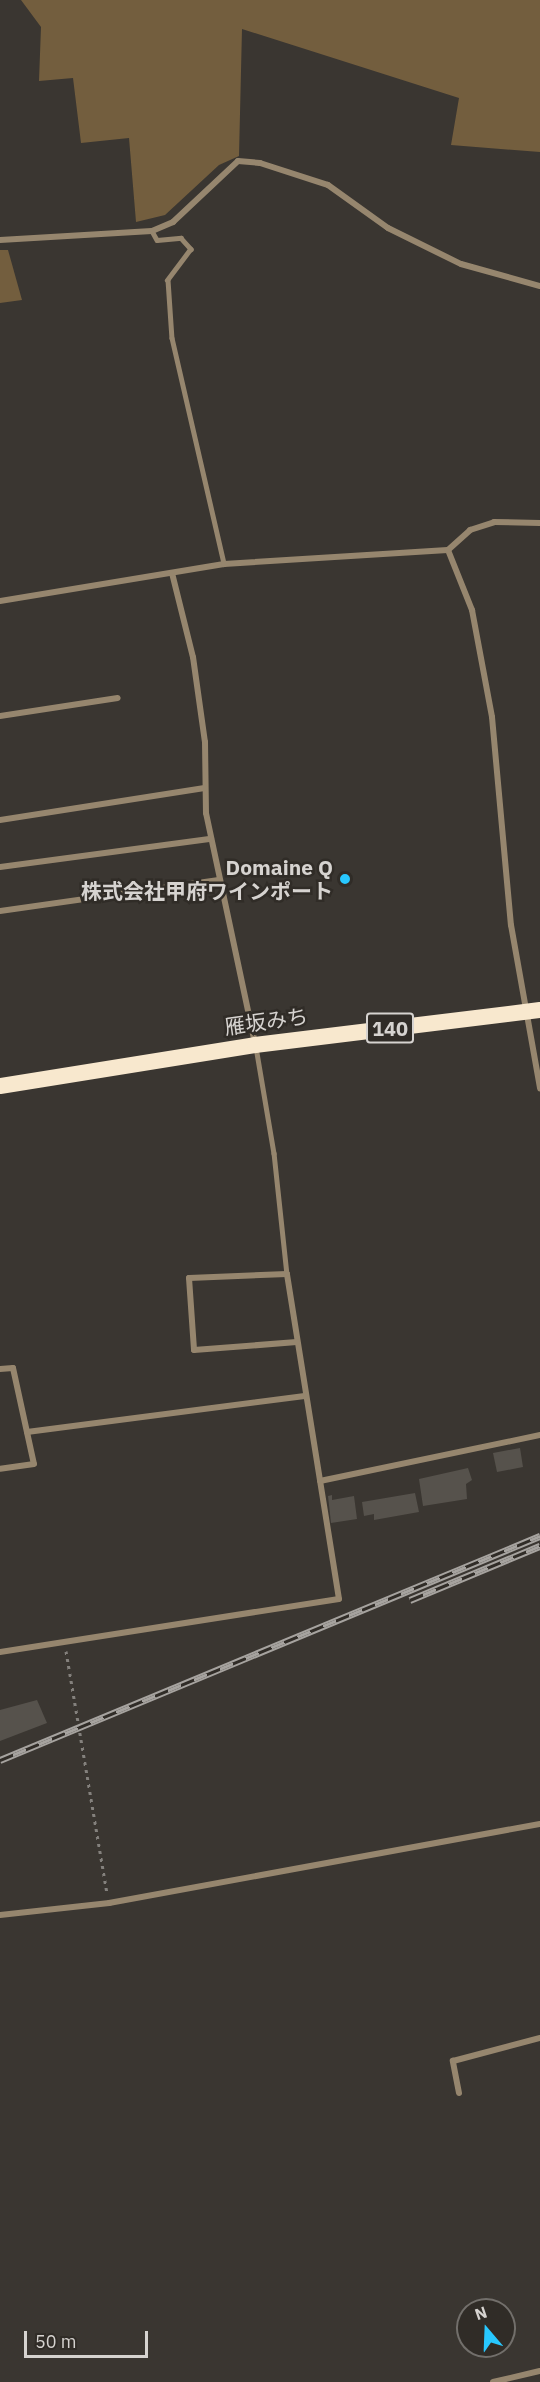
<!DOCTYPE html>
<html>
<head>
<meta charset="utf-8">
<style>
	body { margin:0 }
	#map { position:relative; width:540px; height:2382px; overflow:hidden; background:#3a3631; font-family:"IBM Plex Sans","Noto Sans JP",sans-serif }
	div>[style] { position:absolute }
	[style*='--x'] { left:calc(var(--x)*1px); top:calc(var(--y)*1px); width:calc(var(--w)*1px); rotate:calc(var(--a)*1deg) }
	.green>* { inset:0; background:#735e3e }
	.building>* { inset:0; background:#56524c }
	.path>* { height:3px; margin-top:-1.5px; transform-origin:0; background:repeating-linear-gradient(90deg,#84817d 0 3px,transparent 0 7.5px) }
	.service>* { height:4.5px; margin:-2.25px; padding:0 2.25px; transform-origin:2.25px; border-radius:2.25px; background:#96866e }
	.minor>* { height:6px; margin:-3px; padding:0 3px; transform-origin:3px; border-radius:3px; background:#96866e }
	.trunk>* { height:16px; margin:-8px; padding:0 8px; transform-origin:8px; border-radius:8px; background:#f8e8ce }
	.rail>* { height:7px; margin-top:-3.5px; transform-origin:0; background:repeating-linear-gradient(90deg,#302c27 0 14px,#a6a39f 0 28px); box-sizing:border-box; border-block:2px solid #a6a39f }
	.dots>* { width:16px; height:16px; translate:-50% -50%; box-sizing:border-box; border:3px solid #302c27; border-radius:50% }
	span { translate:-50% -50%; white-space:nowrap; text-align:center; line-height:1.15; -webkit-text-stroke:5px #302c27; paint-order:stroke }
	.shield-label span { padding:2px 4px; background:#302c27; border:2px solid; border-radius:4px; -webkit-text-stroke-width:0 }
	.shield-label { font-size:20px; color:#d6d3d0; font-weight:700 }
	.poi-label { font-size:21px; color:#d6d3d0; font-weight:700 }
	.right { translate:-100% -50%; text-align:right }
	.street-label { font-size:21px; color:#d6d3d0 }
	.north { position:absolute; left:456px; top:2298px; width:60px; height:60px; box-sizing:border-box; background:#302c27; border:2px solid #726f6b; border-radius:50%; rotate:341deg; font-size:16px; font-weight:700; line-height:24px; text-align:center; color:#d6d3d0 }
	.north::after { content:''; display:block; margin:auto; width:21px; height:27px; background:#28c8ff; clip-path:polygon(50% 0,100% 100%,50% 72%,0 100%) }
	.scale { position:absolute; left:24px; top:2331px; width:124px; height:27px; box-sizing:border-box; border:3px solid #d6d3d0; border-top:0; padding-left:8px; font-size:18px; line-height:21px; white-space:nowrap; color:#d6d3d0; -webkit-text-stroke:4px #302c27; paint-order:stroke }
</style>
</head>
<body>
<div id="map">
	<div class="green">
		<i style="clip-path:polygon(21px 0,540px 0,540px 152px,451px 145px,459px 98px,242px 29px,239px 156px,219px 165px,165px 215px,136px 222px,129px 138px,81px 143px,73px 78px,39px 81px,41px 27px)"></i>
		<i style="clip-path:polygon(0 250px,8px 250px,22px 300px,0 303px)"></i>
	</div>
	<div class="building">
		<i style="clip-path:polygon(520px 1448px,523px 1467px,497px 1472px,493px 1453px)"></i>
		<i style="clip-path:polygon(468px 1468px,472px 1480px,466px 1484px,467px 1499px,423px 1506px,419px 1479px)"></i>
		<i style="clip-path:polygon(415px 1493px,419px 1512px,374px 1520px,374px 1514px,364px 1516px,362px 1502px)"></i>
		<i style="clip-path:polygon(332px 1495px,332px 1500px,354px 1496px,357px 1519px,331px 1523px,328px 1496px)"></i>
		<i style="clip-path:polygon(37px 1700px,47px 1723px,0 1741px,0 1710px)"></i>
	</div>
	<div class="path">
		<i style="--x:66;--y:1651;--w:245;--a:80.4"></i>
	</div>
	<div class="service">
		<i style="--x:152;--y:231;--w:10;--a:61"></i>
		<i style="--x:157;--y:240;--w:24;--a:-5"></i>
		<i style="--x:181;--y:238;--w:15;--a:48"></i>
		<i style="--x:191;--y:249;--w:39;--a:127"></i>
		<i style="--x:168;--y:280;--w:58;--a:86.1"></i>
		<i style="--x:172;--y:338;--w:232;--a:77"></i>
		<i style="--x:256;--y:1047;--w:108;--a:80.4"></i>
		<i style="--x:274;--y:1153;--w:122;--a:83.9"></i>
	</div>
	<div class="minor">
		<i style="--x:0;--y:240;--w:152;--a:-3.4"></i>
		<i style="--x:152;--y:231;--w:23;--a:-23"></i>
		<i style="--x:173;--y:222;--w:89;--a:-43.2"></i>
		<i style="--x:238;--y:161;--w:22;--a:5"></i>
		<i style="--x:260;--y:163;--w:71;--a:17.9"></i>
		<i style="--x:328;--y:185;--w:74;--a:35.6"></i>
		<i style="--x:388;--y:228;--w:81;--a:26.3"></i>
		<i style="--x:461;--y:264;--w:82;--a:15.6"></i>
		<i style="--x:448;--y:550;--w:65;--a:68.2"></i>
		<i style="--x:472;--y:610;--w:109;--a:79.4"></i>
		<i style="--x:492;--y:717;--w:209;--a:84.8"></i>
		<i style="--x:511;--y:925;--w:166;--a:79.9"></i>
		<i style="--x:172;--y:573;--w:87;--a:76"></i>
		<i style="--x:193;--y:657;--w:86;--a:82"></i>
		<i style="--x:205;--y:742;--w:71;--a:89.2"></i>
		<i style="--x:206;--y:813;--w:236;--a:78"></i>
		<i style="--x:0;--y:601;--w:227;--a:-9.4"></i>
		<i style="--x:224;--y:564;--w:224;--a:-3.6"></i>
		<i style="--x:448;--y:550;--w:30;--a:-42"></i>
		<i style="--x:470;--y:530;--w:25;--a:-18"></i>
		<i style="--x:494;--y:522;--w:46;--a:1.2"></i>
		<i style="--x:0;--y:716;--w:119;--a:-8.7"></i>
		<i style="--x:0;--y:820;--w:207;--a:-8.9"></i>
		<i style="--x:0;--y:867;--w:213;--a:-7.6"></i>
		<i style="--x:0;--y:911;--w:221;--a:-8.1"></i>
		<i style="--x:0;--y:1369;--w:13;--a:-4"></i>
		<i style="--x:13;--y:1368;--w:98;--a:77.7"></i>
		<i style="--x:34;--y:1464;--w:34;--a:172"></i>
		<i style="--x:27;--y:1432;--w:280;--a:-7.4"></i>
		<i style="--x:320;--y:1481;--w:225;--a:-11.8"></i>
		<i style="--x:0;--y:1652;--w:343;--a:-8.9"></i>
		<i style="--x:339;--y:1599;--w:329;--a:-99.1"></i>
		<i style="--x:287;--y:1274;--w:98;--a:177.7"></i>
		<i style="--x:189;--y:1278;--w:72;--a:86"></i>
		<i style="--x:194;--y:1350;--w:103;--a:-4.4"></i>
		<i style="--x:0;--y:1915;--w:110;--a:-6.3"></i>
		<i style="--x:109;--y:1903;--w:438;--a:-10.4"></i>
		<i style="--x:459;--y:2093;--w:33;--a:-101"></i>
		<i style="--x:453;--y:2061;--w:90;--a:-14.8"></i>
		<i style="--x:493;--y:2382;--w:48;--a:-13.2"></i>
	</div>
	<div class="trunk">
		<i style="--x:0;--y:1086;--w:258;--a:-9.1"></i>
		<i style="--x:255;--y:1045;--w:287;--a:-7"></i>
	</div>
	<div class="rail">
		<i style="--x:410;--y:1600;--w:141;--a:-22.6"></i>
		<i style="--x:0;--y:1760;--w:585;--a:-22.53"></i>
	</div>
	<div class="dots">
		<i style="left:345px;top:879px;background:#28c8ff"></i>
	</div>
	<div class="shield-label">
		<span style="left:390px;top:1028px">140</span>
	</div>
	<div class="poi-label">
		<span class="right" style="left:333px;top:879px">Domaine Q<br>株式会社甲府ワインポート</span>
	</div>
	<div class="street-label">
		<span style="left:266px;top:1021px;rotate:-8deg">雁坂みち</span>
	</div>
	<div class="north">N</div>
	<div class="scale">50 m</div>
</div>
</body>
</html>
